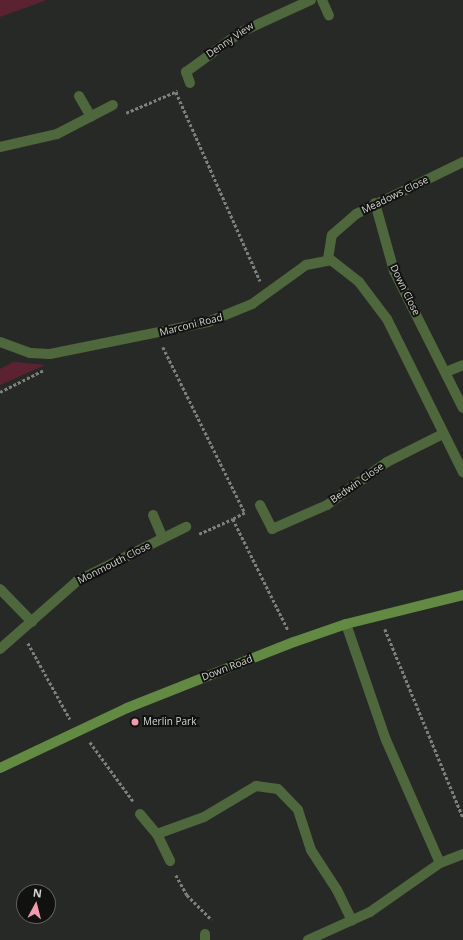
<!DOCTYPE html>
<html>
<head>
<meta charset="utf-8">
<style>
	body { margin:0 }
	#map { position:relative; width:463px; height:940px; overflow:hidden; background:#272926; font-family:"Open Sans",sans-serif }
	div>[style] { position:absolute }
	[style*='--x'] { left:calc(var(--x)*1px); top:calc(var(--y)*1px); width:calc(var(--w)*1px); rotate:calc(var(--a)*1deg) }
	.green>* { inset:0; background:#5b2232 }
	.path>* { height:2.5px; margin-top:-1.25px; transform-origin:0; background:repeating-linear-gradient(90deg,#7e807d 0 3px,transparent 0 5px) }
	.street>* { height:10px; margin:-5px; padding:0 5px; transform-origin:5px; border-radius:5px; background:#4f673c }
	.secondary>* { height:10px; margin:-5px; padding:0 5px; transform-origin:5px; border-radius:5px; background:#638a43 }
	.dots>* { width:11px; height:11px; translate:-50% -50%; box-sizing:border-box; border:2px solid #111210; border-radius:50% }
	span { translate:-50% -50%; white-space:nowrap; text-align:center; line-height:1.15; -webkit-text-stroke:4px #111210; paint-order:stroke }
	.street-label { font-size:10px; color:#d4d5d3 }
	.poi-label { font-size:10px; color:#d4d5d3 }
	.left { translate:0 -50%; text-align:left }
	.north { position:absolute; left:16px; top:884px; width:40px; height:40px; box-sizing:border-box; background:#111210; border:1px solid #5f605e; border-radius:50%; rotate:7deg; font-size:11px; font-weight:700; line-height:16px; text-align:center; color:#d4d5d3 }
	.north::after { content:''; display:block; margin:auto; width:14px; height:18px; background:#f29aae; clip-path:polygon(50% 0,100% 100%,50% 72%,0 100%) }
</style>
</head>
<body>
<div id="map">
	<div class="green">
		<i style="clip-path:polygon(0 0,47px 0,0 17px)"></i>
		<i style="clip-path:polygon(13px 362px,16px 362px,45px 365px,0 385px,0 369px)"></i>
	</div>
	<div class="path">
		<i style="--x:176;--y:92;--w:207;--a:66"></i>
		<i style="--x:126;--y:113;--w:56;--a:-23.3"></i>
		<i style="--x:163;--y:347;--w:185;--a:63.7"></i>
		<i style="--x:0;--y:392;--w:49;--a:-26.6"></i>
		<i style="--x:245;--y:513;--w:13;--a:153"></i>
		<i style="--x:233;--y:519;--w:124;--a:63.6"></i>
		<i style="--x:199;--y:534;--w:37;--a:-24"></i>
		<i style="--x:385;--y:629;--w:204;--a:67.5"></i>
		<i style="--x:28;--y:643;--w:87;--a:61.1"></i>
		<i style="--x:90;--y:742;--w:73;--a:53.9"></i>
		<i style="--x:176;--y:875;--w:23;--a:61"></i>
		<i style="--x:187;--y:895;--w:35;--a:45"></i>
	</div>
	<div class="street">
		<i style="--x:322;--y:0;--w:17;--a:66"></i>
		<i style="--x:190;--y:83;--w:12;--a:-110"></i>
		<i style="--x:186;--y:72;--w:68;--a:-36"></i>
		<i style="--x:241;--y:32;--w:77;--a:-24.6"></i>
		<i style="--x:79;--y:96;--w:24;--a:60"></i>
		<i style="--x:0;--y:147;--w:58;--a:-12.8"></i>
		<i style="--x:57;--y:134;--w:63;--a:-27.4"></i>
		<i style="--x:375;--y:203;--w:71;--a:74.4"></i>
		<i style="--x:394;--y:271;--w:153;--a:63.3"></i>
		<i style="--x:328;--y:259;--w:24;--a:-81"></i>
		<i style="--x:332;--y:235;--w:32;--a:-41"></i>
		<i style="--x:356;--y:214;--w:119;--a:-25.9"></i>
		<i style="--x:0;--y:342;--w:32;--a:20"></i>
		<i style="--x:30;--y:353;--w:20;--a:3"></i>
		<i style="--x:50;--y:354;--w:161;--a:-11.4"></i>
		<i style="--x:208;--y:322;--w:48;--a:-22.2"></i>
		<i style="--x:252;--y:304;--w:67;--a:-35.8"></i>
		<i style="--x:306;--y:265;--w:25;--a:-11"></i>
		<i style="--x:331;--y:260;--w:36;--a:38"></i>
		<i style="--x:359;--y:282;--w:46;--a:52.9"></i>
		<i style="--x:387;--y:319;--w:171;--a:63.6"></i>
		<i style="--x:446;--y:372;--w:18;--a:-22"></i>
		<i style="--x:260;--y:505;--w:27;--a:63"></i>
		<i style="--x:272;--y:529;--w:60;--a:-23.6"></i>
		<i style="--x:327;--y:505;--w:74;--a:-35.6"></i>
		<i style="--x:387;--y:462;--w:63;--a:-26.6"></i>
		<i style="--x:153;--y:515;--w:25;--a:67"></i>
		<i style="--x:0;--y:589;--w:46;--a:45.9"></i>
		<i style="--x:346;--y:624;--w:123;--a:71"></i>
		<i style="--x:386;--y:740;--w:134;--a:66.3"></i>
		<i style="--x:440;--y:863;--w:25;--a:-21"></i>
		<i style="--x:0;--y:649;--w:103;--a:-41.4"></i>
		<i style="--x:77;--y:581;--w:122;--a:-26.4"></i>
		<i style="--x:140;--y:814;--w:26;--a:50"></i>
		<i style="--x:157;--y:834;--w:30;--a:64"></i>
		<i style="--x:157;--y:834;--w:50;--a:-19.9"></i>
		<i style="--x:204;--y:817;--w:61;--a:-30.8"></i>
		<i style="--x:256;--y:786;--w:22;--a:8"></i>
		<i style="--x:278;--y:789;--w:29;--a:46"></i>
		<i style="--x:298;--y:810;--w:42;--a:72"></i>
		<i style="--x:311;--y:850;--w:48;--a:57"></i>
		<i style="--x:337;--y:890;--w:34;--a:64"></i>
		<i style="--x:205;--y:940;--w:6;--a:-90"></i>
		<i style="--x:308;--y:940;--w:68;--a:-24.3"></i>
		<i style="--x:370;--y:912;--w:85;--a:-35"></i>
	</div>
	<div class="secondary">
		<i style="--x:0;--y:768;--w:140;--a:-25.3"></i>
		<i style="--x:127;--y:708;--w:180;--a:-21.6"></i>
		<i style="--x:294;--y:642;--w:55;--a:-19.1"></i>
		<i style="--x:346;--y:624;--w:121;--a:-13.9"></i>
	</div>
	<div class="dots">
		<i style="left:135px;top:722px;background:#f29aae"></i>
	</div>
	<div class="street-label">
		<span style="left:230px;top:40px;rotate:-34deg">Denny View</span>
		<span style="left:395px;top:195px;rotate:-26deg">Meadows Close</span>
		<span style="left:405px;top:290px;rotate:64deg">Down Close</span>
		<span style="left:191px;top:325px;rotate:-14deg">Marconi Road</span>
		<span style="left:357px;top:483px;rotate:-35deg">Bedwin Close</span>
		<span style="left:114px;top:563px;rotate:-27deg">Monmouth Close</span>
		<span style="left:227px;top:668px;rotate:-21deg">Down Road</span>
	</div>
	<div class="poi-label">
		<span class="left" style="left:143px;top:722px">Merlin Park</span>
	</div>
	<div class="north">N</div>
</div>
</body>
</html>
